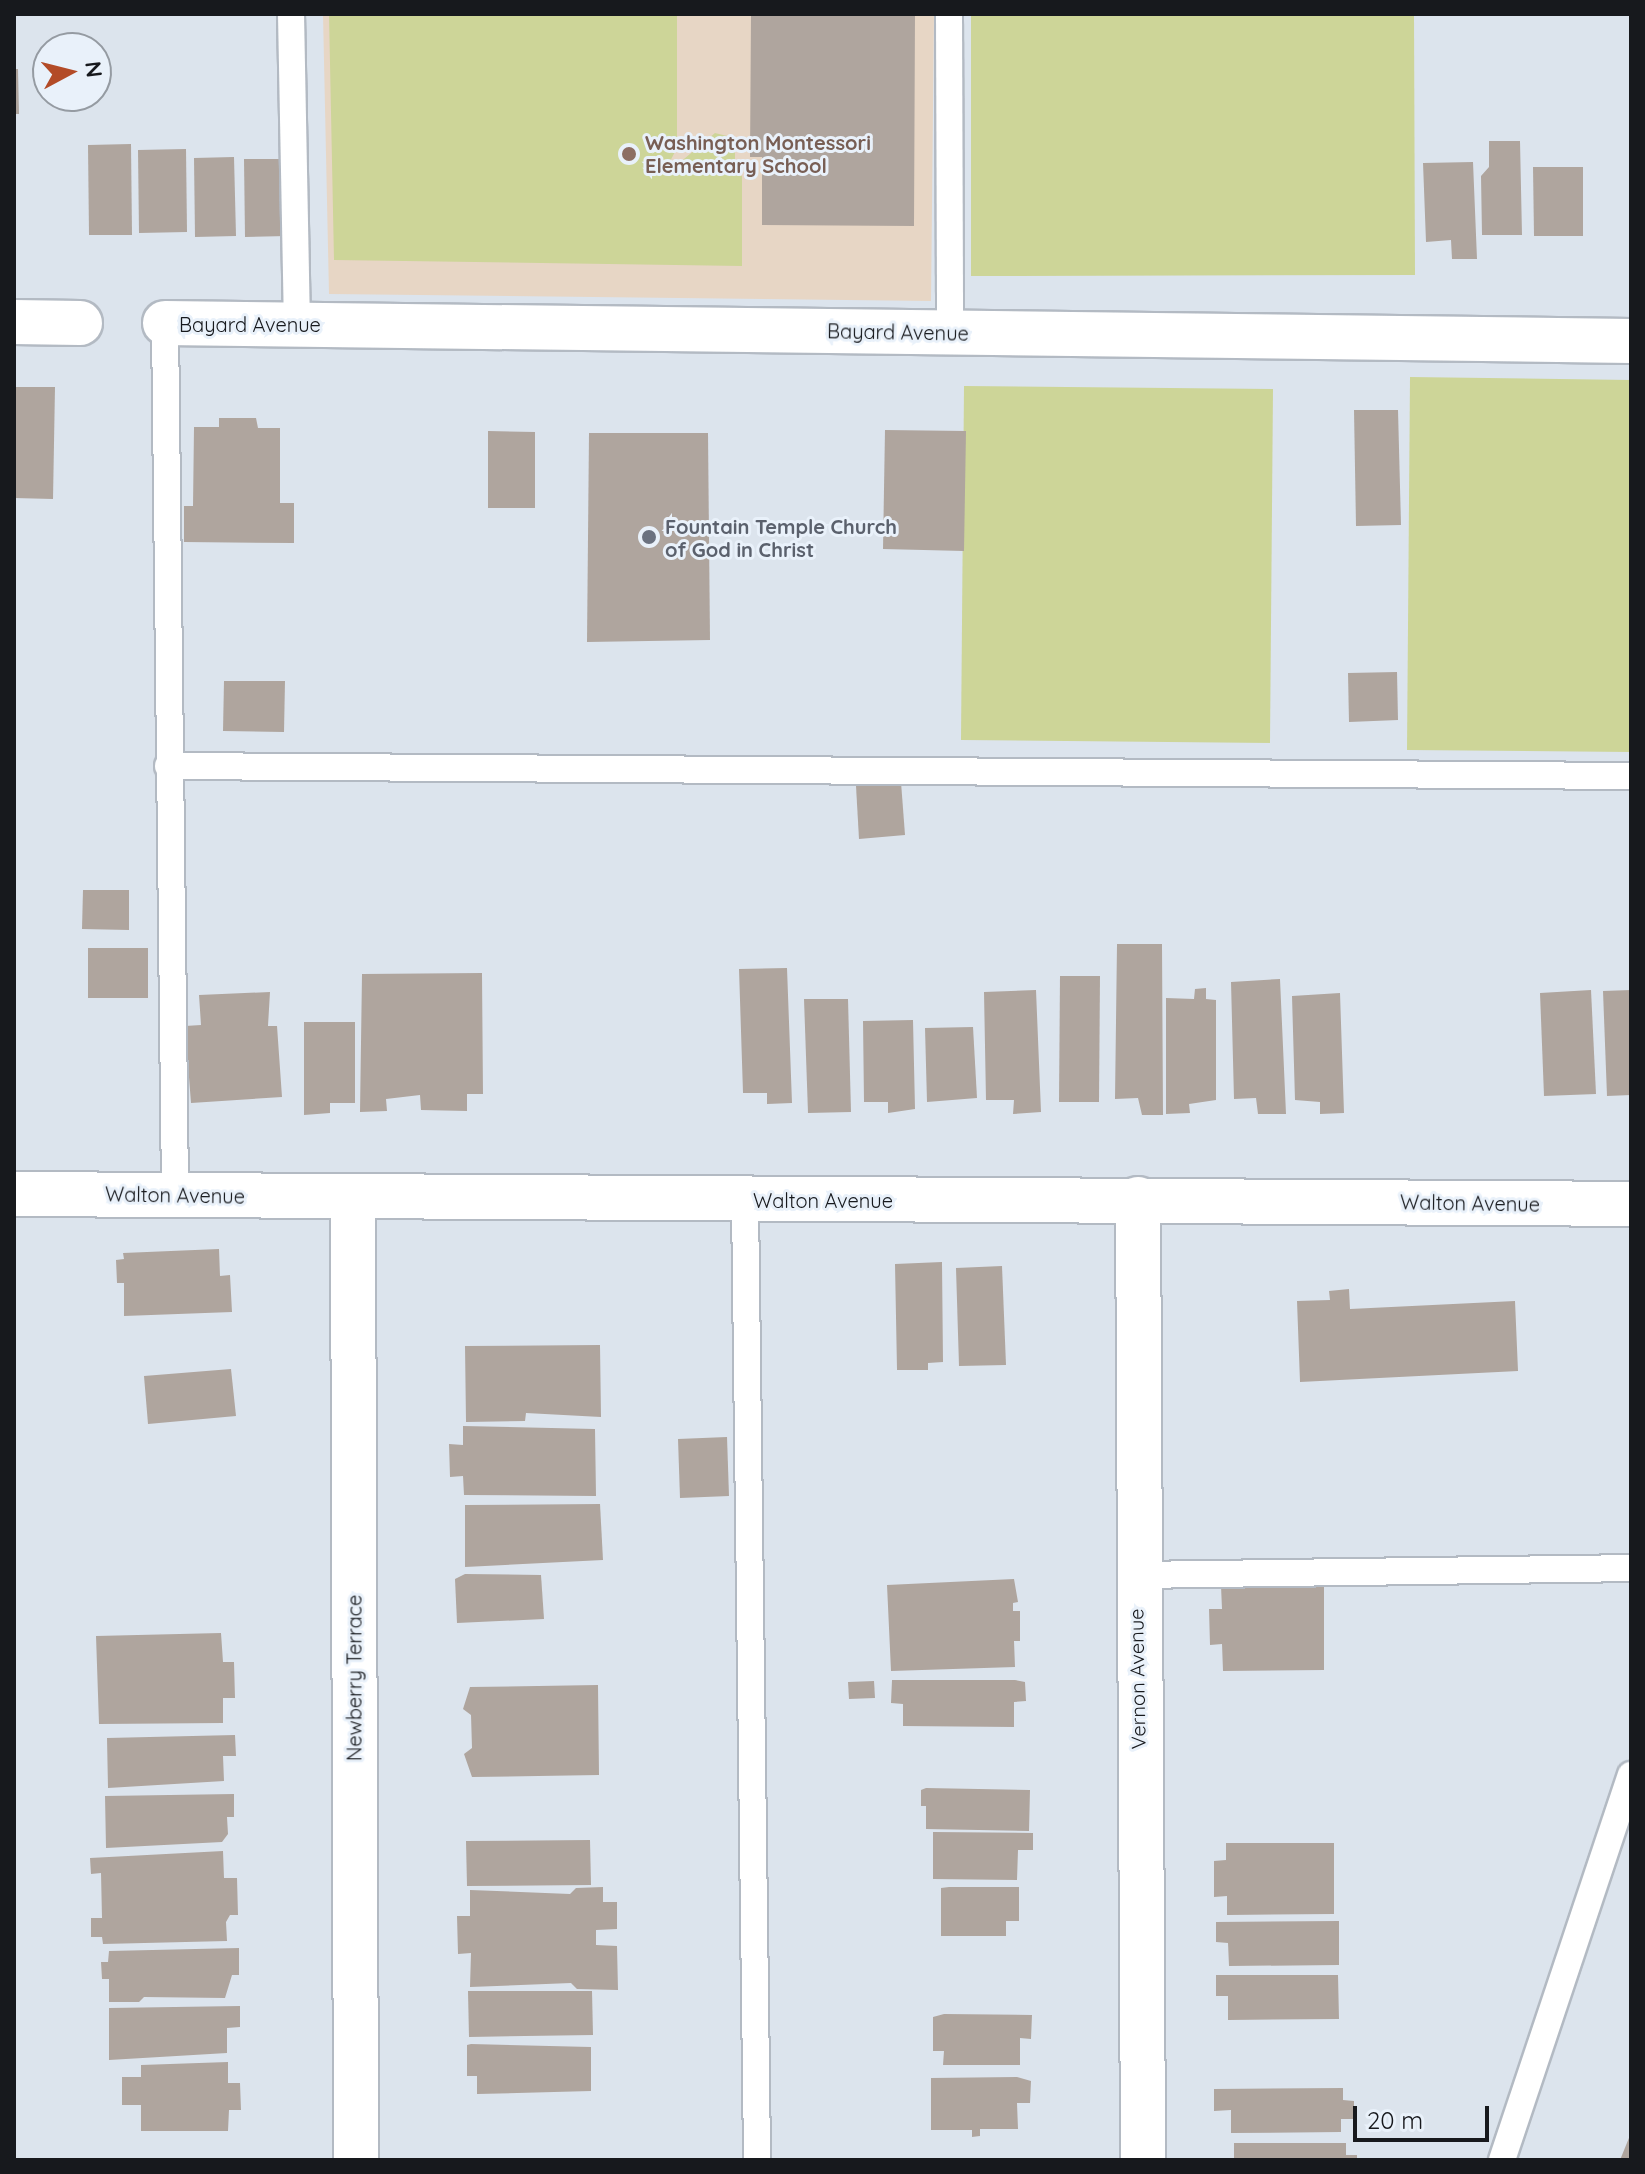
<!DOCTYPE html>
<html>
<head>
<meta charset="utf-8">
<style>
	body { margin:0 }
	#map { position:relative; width:1645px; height:2174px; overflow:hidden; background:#dce4ed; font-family:Quicksand,sans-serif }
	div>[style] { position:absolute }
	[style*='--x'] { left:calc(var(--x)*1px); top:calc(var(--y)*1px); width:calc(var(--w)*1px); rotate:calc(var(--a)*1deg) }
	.education>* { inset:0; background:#e7d6c5 }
	.green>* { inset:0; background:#cdd598 }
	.building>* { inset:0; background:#afa59e }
	.roads { filter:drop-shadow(2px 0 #b3bac3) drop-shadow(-2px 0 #b3bac3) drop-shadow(0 2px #b3bac3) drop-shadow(0 -2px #b3bac3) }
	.service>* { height:26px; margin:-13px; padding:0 13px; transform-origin:13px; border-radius:13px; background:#fff }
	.minor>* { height:44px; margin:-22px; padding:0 22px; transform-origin:22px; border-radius:22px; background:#fff }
	.dots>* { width:22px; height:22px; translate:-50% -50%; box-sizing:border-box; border:4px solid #e9f1fa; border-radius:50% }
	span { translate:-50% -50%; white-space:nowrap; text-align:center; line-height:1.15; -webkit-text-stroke:6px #e9f1fa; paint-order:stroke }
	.education-label { font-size:20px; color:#785e54; font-weight:700 }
	.left { translate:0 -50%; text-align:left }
	.street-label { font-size:20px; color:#17191d }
	.worship-label { font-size:20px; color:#5b616d; font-weight:700 }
	.frame { position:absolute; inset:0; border:16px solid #17191d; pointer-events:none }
	.north { position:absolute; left:32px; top:32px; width:80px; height:80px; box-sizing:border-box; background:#e9f1fa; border:2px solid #959ba2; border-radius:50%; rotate:83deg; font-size:22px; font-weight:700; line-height:32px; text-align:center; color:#17191d }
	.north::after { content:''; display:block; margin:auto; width:28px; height:36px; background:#b34b27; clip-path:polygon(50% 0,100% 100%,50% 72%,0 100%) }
	.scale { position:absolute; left:1353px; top:2106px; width:136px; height:36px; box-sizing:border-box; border:4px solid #17191d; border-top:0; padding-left:10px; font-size:24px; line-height:28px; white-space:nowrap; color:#17191d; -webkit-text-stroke:6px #e9f1fa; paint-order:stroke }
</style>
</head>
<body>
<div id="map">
	<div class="education">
		<i style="clip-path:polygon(323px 14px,934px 14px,931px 301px,329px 294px)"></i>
	</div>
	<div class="green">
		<i style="clip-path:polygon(329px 14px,677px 14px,677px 148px,667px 167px,672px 169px,715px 133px,735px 138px,735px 175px,742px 176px,742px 266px,334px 260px)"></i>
		<i style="clip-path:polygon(971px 14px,1414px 14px,1415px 275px,971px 276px)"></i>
		<i style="clip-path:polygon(1410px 377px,1631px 380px,1631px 752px,1407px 750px)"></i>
		<i style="clip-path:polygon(964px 386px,1273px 389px,1270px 743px,961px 740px)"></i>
	</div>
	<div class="building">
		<i style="clip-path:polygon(751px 14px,915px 14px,914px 226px,762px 225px,762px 157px,750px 157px)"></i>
		<i style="clip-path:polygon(14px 69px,18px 69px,19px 114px,14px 114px)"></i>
		<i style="clip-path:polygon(1489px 141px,1520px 141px,1522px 235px,1482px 235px,1481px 176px,1489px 167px)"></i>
		<i style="clip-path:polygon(131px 144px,132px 235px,89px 235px,88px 145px)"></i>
		<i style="clip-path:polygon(186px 149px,187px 232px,139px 233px,138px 150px)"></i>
		<i style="clip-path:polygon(234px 157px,236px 236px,195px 237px,194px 158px)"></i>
		<i style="clip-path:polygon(244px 159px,285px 159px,287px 236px,245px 237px)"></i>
		<i style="clip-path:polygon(1473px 162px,1477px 259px,1452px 259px,1451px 240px,1426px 242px,1423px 163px)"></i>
		<i style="clip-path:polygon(1533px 167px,1583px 167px,1583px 236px,1534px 236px)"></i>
		<i style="clip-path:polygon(14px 387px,55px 387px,53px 499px,14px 498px)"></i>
		<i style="clip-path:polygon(1354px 410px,1398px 410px,1401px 525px,1356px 526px)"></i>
		<i style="clip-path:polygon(219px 418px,256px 418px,258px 428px,280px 428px,280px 503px,294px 503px,294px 543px,184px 542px,184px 506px,193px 506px,194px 427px,219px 427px)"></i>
		<i style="clip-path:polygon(885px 430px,966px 431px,964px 551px,883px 549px)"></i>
		<i style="clip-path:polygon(488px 431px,535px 432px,535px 508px,488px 508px)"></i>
		<i style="clip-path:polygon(589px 433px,708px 433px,710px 640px,587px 642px)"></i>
		<i style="clip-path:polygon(1397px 672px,1398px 720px,1349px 722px,1348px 673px)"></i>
		<i style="clip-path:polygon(224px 681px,285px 681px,284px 732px,223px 731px)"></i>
		<i style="clip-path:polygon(901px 782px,905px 835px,859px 839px,856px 786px)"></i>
		<i style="clip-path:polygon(83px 890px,129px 890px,129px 930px,82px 929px)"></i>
		<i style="clip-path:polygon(1117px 944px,1162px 944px,1163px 1115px,1142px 1115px,1138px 1098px,1115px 1099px)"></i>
		<i style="clip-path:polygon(88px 948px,148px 948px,148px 998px,88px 998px)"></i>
		<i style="clip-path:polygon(787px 968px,792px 1103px,767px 1104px,767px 1093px,743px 1093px,739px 969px)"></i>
		<i style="clip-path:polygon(482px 973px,483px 1094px,467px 1094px,467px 1111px,421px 1110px,420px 1095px,386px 1099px,387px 1111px,360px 1112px,362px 974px)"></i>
		<i style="clip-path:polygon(1060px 976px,1100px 976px,1099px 1102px,1059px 1102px)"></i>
		<i style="clip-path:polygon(1280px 979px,1286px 1114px,1258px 1114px,1256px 1098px,1234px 1099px,1231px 982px)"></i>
		<i style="clip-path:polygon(1206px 988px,1206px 999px,1216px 1000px,1216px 1100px,1189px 1104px,1190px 1113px,1166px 1114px,1166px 998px,1194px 999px,1195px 989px)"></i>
		<i style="clip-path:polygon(1036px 990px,1041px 1112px,1013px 1114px,1014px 1100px,986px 1100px,984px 992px)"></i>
		<i style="clip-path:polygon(1591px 990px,1596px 1094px,1544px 1096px,1540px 993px)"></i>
		<i style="clip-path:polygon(1631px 990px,1631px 1095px,1607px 1096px,1603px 991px)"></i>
		<i style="clip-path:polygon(270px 992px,268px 1026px,277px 1026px,282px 1097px,191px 1103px,185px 1026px,201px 1025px,199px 995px)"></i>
		<i style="clip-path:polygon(1340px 993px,1344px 1113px,1320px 1114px,1320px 1102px,1295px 1100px,1292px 996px)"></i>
		<i style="clip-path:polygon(804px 999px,848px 999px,851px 1112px,808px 1113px)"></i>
		<i style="clip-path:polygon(913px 1020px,915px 1109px,888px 1113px,888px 1102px,864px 1102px,863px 1021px)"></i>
		<i style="clip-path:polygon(304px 1022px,355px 1022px,355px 1103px,330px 1103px,330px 1113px,304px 1115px)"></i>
		<i style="clip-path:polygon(973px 1027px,977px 1098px,927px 1102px,925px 1028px)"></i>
		<i style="clip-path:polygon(219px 1249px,220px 1276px,230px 1275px,232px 1312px,124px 1316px,124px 1283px,117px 1283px,116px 1260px,124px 1259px,123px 1253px)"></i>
		<i style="clip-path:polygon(942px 1262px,943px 1362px,928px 1363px,928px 1370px,897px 1370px,895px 1264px)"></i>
		<i style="clip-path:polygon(1002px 1266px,1006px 1365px,959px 1366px,956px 1268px)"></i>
		<i style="clip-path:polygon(1349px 1289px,1350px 1309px,1515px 1301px,1518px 1371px,1300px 1382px,1297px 1301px,1330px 1300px,1329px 1291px)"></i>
		<i style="clip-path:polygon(600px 1345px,601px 1417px,526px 1413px,525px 1421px,466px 1422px,465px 1346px)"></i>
		<i style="clip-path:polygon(231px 1369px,236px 1416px,148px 1424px,144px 1376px)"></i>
		<i style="clip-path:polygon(463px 1426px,595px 1429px,596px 1496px,464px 1495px,463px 1476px,450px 1477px,449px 1444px,463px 1445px)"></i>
		<i style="clip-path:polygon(727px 1437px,729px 1496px,680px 1498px,678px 1439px)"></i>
		<i style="clip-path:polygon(600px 1504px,603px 1560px,465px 1567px,465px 1505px)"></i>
		<i style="clip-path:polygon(465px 1574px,541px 1575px,544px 1619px,457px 1623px,455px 1579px)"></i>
		<i style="clip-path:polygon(1014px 1579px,1018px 1602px,1013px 1603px,1013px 1611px,1020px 1611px,1020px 1641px,1014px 1641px,1015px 1667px,891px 1671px,887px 1585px)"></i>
		<i style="clip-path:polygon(1221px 1586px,1324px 1586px,1324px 1670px,1223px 1671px,1222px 1644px,1210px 1645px,1209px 1609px,1222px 1609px)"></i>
		<i style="clip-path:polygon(221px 1633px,223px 1662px,234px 1662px,235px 1698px,223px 1698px,223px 1723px,99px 1724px,96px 1636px)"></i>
		<i style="clip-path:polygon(892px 1680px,1015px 1680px,1025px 1682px,1026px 1701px,1014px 1702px,1014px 1727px,903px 1726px,903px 1704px,891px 1703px)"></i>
		<i style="clip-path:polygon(874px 1681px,875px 1698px,849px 1699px,848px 1682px)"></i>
		<i style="clip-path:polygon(598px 1685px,599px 1775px,472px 1777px,464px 1754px,472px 1748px,471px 1715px,463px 1709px,470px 1687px)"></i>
		<i style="clip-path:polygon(235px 1735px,236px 1756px,223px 1756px,224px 1781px,108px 1788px,107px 1738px)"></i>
		<i style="clip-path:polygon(926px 1788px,1030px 1790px,1029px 1831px,926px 1829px,926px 1806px,921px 1806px,921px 1790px)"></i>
		<i style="clip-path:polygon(234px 1794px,234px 1817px,227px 1817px,228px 1834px,222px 1842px,106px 1848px,105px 1796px)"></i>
		<i style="clip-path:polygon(933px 1832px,1033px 1833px,1033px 1850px,1018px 1850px,1017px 1880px,933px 1879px)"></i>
		<i style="clip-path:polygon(590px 1840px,591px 1885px,467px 1886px,466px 1841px)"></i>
		<i style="clip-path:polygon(1226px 1843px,1334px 1843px,1334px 1914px,1227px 1915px,1227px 1896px,1214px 1897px,1214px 1861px,1226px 1860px)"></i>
		<i style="clip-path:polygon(223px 1851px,224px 1878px,237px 1878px,238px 1915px,230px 1915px,226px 1922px,227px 1941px,103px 1944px,102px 1937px,91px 1937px,91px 1918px,102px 1918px,101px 1873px,91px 1874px,90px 1858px)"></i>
		<i style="clip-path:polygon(603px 1887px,603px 1902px,617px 1902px,617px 1929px,596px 1930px,596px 1945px,617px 1946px,618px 1990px,577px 1989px,571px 1983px,470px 1987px,471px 1953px,458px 1954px,457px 1916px,470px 1916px,470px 1890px,570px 1894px,576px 1888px)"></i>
		<i style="clip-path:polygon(949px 1887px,1019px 1887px,1019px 1921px,1006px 1921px,1006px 1936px,941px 1936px,941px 1888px)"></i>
		<i style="clip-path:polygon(1339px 1921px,1339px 1965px,1229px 1966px,1228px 1943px,1216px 1942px,1216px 1922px)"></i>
		<i style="clip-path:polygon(239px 1948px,239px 1975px,232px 1975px,225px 1998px,144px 1997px,139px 2002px,109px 2002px,109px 1979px,102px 1979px,101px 1962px,108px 1962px,109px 1951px)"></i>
		<i style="clip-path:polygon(1216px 1975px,1338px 1975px,1339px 2019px,1228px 2020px,1228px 1996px,1216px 1996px)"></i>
		<i style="clip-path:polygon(468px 1991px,592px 1991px,593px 2035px,469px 2037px)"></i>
		<i style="clip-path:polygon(240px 2006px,240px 2027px,227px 2028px,227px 2053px,109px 2060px,109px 2008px)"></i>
		<i style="clip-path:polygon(944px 2014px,1032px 2015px,1031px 2039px,1020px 2038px,1020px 2065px,943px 2065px,944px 2051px,933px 2051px,933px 2017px)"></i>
		<i style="clip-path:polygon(471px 2044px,591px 2047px,591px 2091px,477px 2094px,477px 2076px,467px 2076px,467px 2045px)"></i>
		<i style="clip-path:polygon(228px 2062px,228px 2083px,240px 2083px,241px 2110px,229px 2110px,228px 2131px,141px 2131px,141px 2105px,122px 2105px,122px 2077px,141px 2077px,141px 2065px)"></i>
		<i style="clip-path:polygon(1017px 2077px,1031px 2081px,1030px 2103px,1017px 2103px,1018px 2129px,980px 2129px,980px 2136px,972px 2137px,972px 2130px,931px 2130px,931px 2078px)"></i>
		<i style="clip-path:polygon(1343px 2088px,1343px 2100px,1354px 2101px,1354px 2119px,1341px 2119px,1341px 2132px,1231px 2133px,1231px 2110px,1214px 2111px,1214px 2089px)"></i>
		<i style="clip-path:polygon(1631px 2133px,1631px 2160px,1620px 2160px)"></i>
		<i style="clip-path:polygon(1234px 2143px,1346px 2143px,1346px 2155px,1357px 2155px,1357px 2160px,1234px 2160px)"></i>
	</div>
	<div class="roads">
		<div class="service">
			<i style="--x:291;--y:14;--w:310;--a:88.9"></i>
			<i style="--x:949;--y:14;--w:319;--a:89.8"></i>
			<i style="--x:165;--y:323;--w:872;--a:89.34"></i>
			<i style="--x:168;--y:766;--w:1463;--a:0.39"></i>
			<i style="--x:745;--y:1201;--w:959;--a:89.28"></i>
			<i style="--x:1136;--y:1575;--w:495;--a:-0.8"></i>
			<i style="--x:1502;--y:2160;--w:406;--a:-71.5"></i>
		</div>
		<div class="minor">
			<i style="--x:14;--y:322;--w:66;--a:0.9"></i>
			<i style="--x:165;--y:323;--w:1466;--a:0.7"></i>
			<i style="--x:14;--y:1194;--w:1617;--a:0.35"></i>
			<i style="--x:353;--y:1197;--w:963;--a:89.82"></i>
			<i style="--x:1138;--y:1199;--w:961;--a:89.7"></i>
		</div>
	</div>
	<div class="dots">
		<i style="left:629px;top:154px;background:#8d6e63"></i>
		<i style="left:649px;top:537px;background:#6b7280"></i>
	</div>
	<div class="education-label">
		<span class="left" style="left:645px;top:154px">Washington Montessori<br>Elementary School</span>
	</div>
	<div class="street-label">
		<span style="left:250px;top:324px">Bayard Avenue</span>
		<span style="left:898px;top:332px;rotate:1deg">Bayard Avenue</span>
		<span style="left:175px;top:1195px;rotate:1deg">Walton Avenue</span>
		<span style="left:823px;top:1200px">Walton Avenue</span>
		<span style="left:1470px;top:1203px;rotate:1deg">Walton Avenue</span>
		<span style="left:354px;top:1678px;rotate:-90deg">Newberry Terrace</span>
		<span style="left:1137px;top:1679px;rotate:-91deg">Vernon Avenue</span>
	</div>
	<div class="worship-label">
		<span class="left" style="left:665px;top:538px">Fountain Temple Church<br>of God in Christ</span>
	</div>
	<div class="frame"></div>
	<div class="north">N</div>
	<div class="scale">20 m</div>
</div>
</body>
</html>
